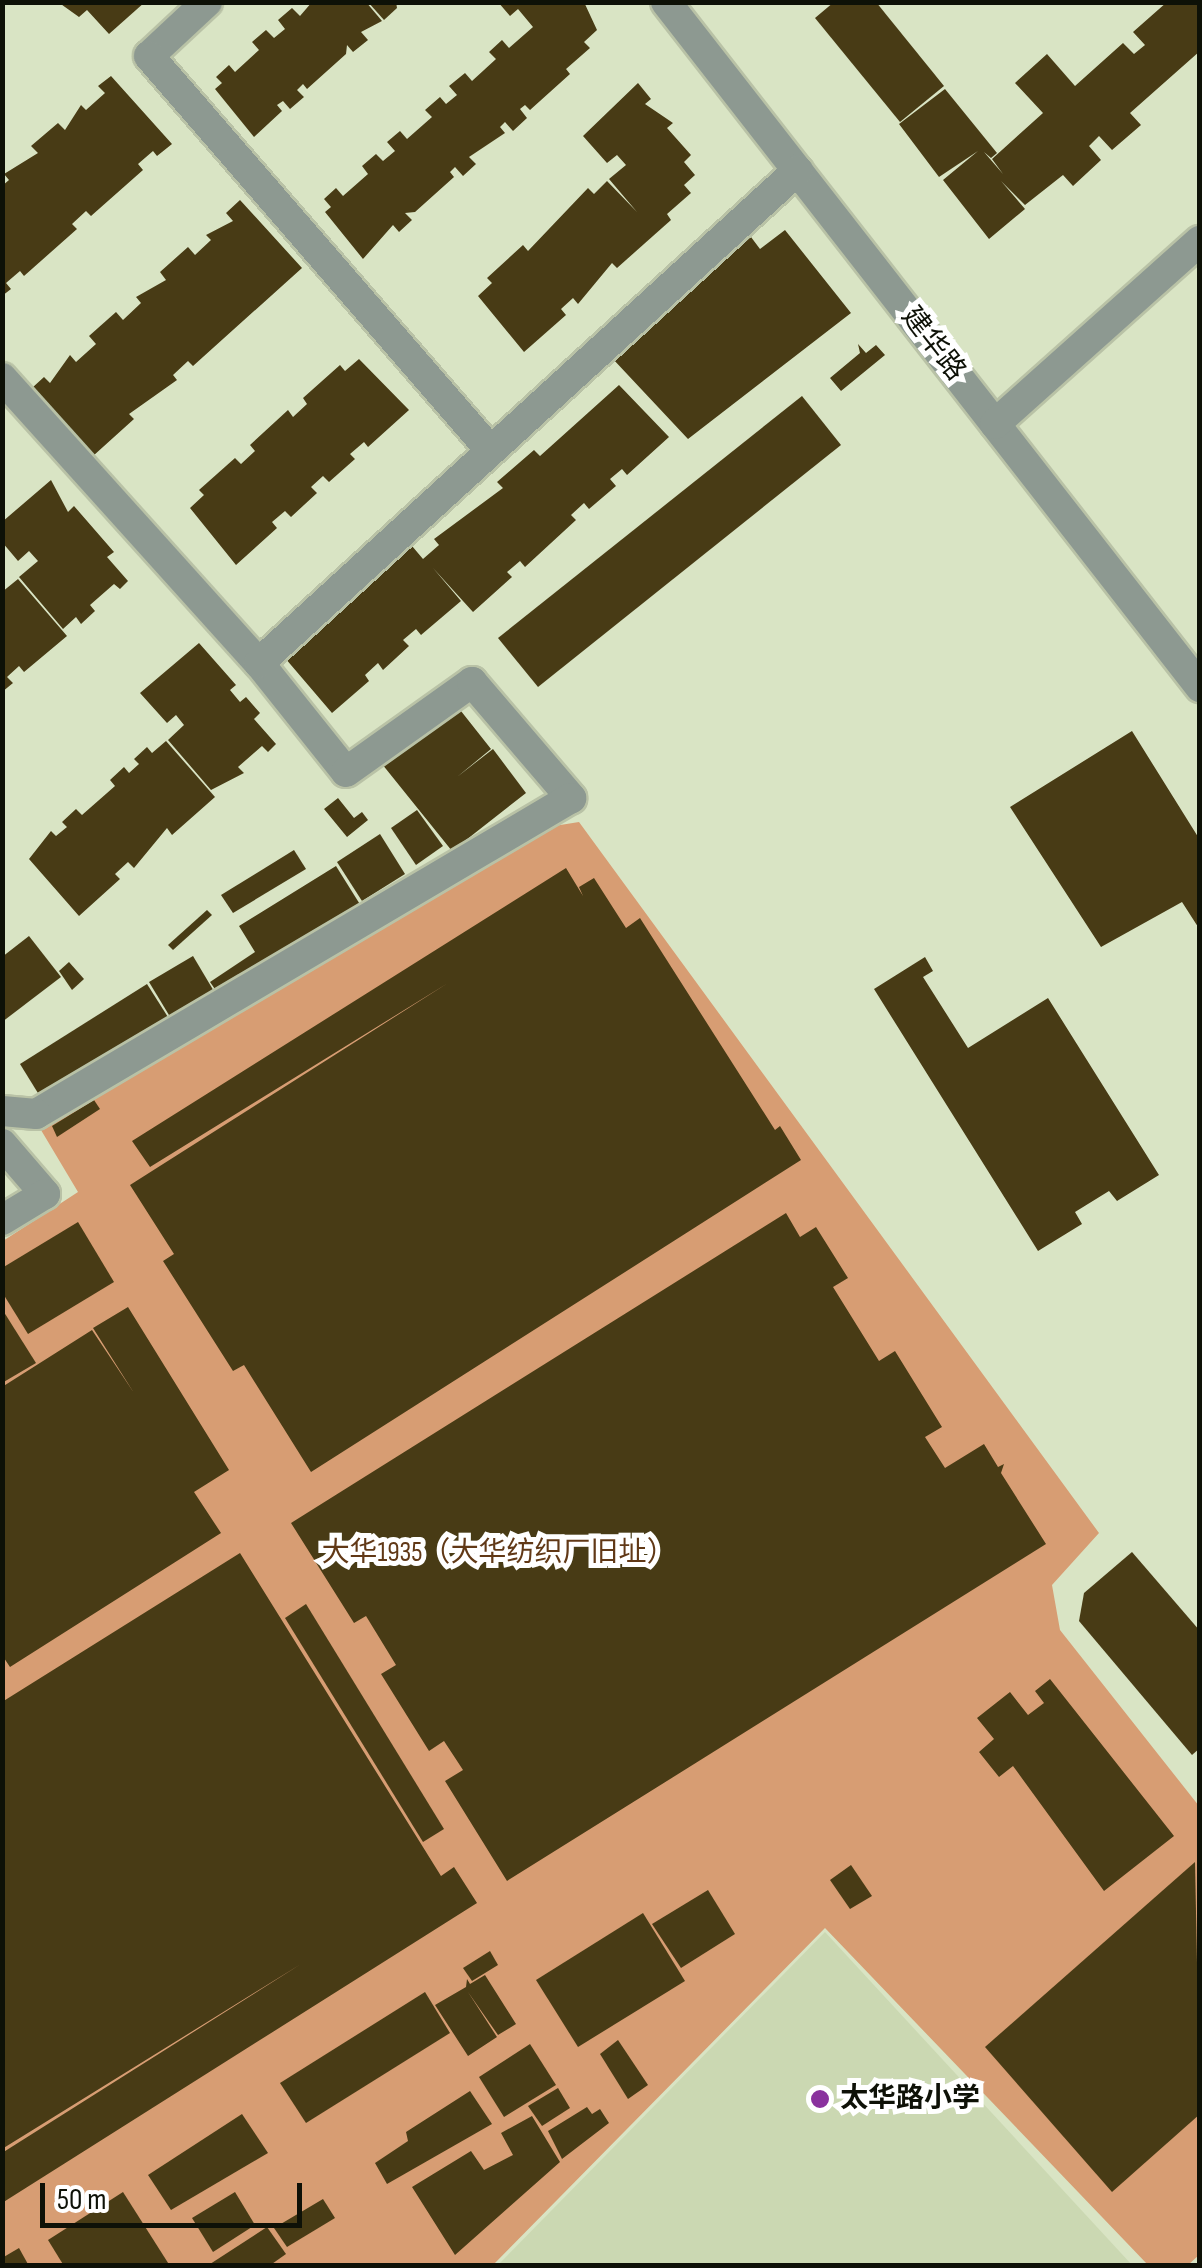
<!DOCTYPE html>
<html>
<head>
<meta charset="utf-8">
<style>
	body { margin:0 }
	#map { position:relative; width:1202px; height:2268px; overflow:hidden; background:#d9e4c4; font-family:"Sofia Sans Condensed","Noto Sans SC",sans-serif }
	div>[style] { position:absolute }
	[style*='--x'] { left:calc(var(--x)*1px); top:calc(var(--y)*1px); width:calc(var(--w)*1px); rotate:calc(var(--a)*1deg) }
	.built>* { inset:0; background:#cbd8b2 }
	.green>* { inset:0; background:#d79d73 }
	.building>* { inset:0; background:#483b15 }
	.roads { filter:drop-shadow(2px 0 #b9c2a6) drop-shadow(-2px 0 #b9c2a6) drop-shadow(0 2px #b9c2a6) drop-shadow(0 -2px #b9c2a6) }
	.minor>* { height:30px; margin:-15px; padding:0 15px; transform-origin:15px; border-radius:15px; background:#8d9991 }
	.dots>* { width:28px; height:28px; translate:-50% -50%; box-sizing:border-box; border:5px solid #fff; border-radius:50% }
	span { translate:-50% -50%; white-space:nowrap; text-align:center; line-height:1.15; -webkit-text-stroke:10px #fff; paint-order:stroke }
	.street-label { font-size:28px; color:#0e1107 }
	.park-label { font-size:28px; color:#613816 }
	.poi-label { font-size:28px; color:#0e1107; font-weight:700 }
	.left { translate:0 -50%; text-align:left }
	.frame { position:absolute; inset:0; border:5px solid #0e1107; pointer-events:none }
	.scale { position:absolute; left:40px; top:2183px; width:262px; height:45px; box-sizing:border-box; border:5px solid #0e1107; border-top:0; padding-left:12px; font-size:30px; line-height:35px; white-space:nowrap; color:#0e1107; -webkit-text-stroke:8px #fff; paint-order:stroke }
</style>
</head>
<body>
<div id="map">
	<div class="built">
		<i style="clip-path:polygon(825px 1932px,1132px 2265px,498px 2265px)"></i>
	</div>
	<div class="green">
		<i style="clip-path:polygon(579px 822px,1099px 1533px,1052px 1585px,1060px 1630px,1199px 1806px,1199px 2255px,1188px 2265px,1148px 2265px,825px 1928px,493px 2265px,3px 2266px,3px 1241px,78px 1192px,38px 1125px,529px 830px)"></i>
	</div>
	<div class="building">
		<i style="clip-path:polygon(58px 2px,145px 2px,109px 34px,87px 10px,79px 17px)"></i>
		<i style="clip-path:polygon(312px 2px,366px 2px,382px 21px,361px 32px,368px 40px,353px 52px,347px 45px,346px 54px,307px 89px,303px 84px,297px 90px,304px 97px,290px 109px,283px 101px,277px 105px,282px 111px,254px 137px,215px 89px,222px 83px,216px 77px,229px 65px,235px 72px,259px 50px,252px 42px,266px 30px,274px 38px,285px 29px,278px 20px,292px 8px,300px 16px)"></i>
		<i style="clip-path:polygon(368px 2px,396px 2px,397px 8px,384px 20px)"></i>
		<i style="clip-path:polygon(498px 2px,584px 2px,597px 30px,584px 42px,590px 48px,566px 69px,570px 74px,530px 110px,525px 105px,520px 109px,527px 118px,513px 131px,505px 122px,500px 127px,505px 133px,469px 157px,476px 164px,463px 176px,455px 167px,450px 172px,454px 177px,415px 212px,405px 213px,412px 220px,399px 232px,393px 225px,363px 259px,325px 212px,331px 207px,324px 199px,336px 188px,343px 196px,368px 174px,362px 166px,376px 154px,383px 161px,395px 151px,387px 142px,400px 131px,407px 139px,432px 117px,425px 110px,440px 97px,446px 104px,457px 95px,449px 86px,465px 73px,472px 81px,496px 59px,489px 52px,502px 40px,509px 48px,533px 27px,518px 9px,510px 16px)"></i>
		<i style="clip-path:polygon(834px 2px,876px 2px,944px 86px,900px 122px,815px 18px)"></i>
		<i style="clip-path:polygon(1167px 2px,1200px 2px,1200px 51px,1130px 113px,1141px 125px,1112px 150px,1099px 136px,1089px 146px,1101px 160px,1073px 186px,1063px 175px,1025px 205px,1001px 181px,1025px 209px,989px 239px,943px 180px,978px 151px,939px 177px,899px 124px,945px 89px,997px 153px,991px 158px,984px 152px,1003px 174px,992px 159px,1043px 113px,1015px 83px,1047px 54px,1075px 86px,1123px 43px,1134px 54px,1145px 45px,1133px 32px)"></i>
		<i style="clip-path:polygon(111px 76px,172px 144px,157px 156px,153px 151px,138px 164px,143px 170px,91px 216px,86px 211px,72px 224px,77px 229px,24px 276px,20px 271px,6px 283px,11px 289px,2px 296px,2px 186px,9px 180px,4px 174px,38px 153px,31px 146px,58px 123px,65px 130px,81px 105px,86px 110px,105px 93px,98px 86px)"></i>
		<i style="clip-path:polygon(638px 83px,651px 99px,645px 104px,673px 123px,667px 128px,691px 155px,684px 162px,695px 175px,684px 185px,691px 193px,667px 214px,671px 220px,617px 268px,612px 263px,578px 304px,573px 298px,561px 309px,566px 315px,524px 352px,478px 296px,492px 283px,487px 278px,523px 245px,528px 251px,588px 188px,594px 194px,607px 181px,637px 212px,609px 179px,626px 165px,617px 155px,607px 163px,583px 136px)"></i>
		<i style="clip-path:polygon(240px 200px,302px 268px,193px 366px,188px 361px,173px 375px,177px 380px,129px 414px,134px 419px,93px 456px,32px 388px,44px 377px,50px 383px,70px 355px,76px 362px,96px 344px,89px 336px,116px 312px,123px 320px,141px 303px,136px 297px,166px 280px,160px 272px,188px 247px,195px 255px,211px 240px,206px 235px,233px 221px,226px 213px)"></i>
		<i style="clip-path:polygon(785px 230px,851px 313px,688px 439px,612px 358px,751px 237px,760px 249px)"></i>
		<i style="clip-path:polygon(858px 344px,866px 353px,876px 345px,885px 355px,841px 391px,830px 378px,860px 353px)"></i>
		<i style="clip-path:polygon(359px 359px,409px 410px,368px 447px,364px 442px,350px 454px,355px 459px,329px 482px,323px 476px,311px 487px,317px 493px,291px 517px,285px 511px,272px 522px,277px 528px,236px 565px,190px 508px,204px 495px,199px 490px,235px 458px,241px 464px,255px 451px,250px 445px,288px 410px,293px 417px,307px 404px,303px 398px,340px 365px,345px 371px)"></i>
		<i style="clip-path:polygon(619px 385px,669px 437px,627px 475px,622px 469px,610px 479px,616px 486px,589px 509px,584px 503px,571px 515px,576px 520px,525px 567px,520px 561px,507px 572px,512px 577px,473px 612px,433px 568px,461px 601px,421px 635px,416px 629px,403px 640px,409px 646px,383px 670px,378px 663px,365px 675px,369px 681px,332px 713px,285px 658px,328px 611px,333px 616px,361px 591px,357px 585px,392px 554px,397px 560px,412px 546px,423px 559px,439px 545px,434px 539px,503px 488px,497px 482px,534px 450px,540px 456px)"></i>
		<i style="clip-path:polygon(802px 396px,841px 445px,538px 687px,498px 638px)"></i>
		<i style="clip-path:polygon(51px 480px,68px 512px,74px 506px,114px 552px,107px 557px,128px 581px,120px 589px,114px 584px,90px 605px,95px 611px,81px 624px,76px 617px,63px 629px,19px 577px,38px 561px,29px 551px,18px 561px,2px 542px,2px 522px)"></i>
		<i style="clip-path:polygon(18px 579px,67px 636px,24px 672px,19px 666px,7px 677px,13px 683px,2px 692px,2px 592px)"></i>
		<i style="clip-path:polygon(199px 643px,236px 685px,230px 690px,240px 702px,246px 697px,260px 713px,254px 719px,276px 744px,268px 752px,262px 746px,238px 767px,244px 773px,211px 790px,168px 740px,184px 725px,176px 715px,167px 723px,140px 693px)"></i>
		<i style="clip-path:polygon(457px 706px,491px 749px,457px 777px,493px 749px,526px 793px,452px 851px,382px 764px)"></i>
		<i style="clip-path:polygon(1132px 731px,1200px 840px,1200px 930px,1182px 902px,1101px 947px,1010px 807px)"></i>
		<i style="clip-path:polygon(166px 741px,215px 797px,172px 835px,167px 828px,134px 868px,128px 862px,115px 874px,120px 879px,79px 916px,29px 859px,51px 831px,56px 836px,67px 827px,62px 822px,76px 809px,82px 815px,115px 786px,110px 780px,124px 767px,129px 773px,139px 764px,134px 759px,147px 747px,152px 753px)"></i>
		<i style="clip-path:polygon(338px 798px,354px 818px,362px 812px,368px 820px,347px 837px,324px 809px)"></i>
		<i style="clip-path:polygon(417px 810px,443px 846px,416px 865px,391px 828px)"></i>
		<i style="clip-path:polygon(380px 834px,405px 874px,362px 901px,337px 862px)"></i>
		<i style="clip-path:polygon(294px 850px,306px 869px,233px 913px,221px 895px)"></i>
		<i style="clip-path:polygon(336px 866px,361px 906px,217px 992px,210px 982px,255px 952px,239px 926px)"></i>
		<i style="clip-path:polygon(566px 868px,583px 896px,579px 887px,594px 878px,626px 928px,640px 918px,775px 1130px,780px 1126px,801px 1160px,311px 1472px,244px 1365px,233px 1371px,163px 1261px,174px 1254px,130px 1185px,448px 983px,150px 1167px,132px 1141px)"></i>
		<i style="clip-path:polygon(207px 910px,212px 915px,173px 950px,168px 945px)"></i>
		<i style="clip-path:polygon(29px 936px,61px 977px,2px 1022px,2px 957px)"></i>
		<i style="clip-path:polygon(193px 956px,215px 993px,172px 1020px,149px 982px)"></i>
		<i style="clip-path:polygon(925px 957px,933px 971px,923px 977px,968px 1048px,1048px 998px,1159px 1175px,1117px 1201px,1109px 1191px,1075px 1212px,1082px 1224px,1038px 1251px,874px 989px)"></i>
		<i style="clip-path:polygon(69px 962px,84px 979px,72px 990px,59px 971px)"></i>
		<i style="clip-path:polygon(147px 984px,173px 1025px,41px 1098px,20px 1064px)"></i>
		<i style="clip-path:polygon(94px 1100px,100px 1109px,57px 1137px,52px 1126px)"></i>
		<i style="clip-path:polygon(786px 1213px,800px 1237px,816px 1227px,848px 1278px,833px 1287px,879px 1361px,895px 1351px,942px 1427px,925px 1437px,945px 1468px,984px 1444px,998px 1467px,1004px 1464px,1001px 1473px,1046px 1544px,507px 1881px,445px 1781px,463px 1770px,444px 1741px,429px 1751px,381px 1674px,396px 1665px,366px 1616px,354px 1623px,291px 1523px)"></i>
		<i style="clip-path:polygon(78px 1222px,114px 1282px,28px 1334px,2px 1292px,2px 1268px)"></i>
		<i style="clip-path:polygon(128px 1307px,229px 1470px,194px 1492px,221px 1533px,10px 1667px,2px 1655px,2px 1387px,92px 1330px,134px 1393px,93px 1328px)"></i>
		<i style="clip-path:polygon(2px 1309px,36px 1363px,2px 1383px)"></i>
		<i style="clip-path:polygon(1132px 1552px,1200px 1631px,1200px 1748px,1192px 1755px,1079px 1621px,1084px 1593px)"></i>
		<i style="clip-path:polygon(240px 1553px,441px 1876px,454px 1867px,477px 1903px,2px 2203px,2px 2153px,301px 1964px,2px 2149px,2px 1702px)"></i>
		<i style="clip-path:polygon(306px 1604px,444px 1829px,423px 1842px,285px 1618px)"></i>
		<i style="clip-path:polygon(1050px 1679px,1174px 1836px,1104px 1891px,1013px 1766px,999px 1777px,979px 1752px,994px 1739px,977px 1718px,1010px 1692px,1028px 1715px,1044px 1703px,1035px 1691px)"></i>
		<i style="clip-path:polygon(1195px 1862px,1200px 2114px,1112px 2192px,985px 2047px)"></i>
		<i style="clip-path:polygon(851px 1865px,872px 1896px,850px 1909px,830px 1880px)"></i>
		<i style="clip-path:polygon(708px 1890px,735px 1934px,681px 1968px,652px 1924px)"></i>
		<i style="clip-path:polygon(643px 1913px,685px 1981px,578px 2047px,536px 1980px)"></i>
		<i style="clip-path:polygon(490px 1951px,498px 1965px,472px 1981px,463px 1968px)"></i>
		<i style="clip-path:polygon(485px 1975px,516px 2024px,498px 2035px,468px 1992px,497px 2037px,468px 2056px,435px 2005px,466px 1987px,467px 1979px,470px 1984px)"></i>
		<i style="clip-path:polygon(425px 1992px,450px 2033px,306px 2123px,280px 2083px)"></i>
		<i style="clip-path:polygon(618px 2040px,648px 2085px,628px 2099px,600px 2054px)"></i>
		<i style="clip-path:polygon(530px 2044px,556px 2085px,504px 2117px,479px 2077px)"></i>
		<i style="clip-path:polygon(558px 2088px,570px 2108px,542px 2126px,528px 2106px)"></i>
		<i style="clip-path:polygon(470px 2091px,492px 2124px,387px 2184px,375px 2163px,408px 2141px,406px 2132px)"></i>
		<i style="clip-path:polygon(587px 2107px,592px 2114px,600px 2109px,609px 2123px,562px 2159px,548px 2131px)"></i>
		<i style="clip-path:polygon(242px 2114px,268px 2153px,171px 2210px,148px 2175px)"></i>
		<i style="clip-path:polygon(532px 2116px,560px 2162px,455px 2255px,412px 2187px,471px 2151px,484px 2170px,513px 2155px,501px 2133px)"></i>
		<i style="clip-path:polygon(123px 2192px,170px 2266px,64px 2266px,48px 2240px)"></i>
		<i style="clip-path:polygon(235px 2192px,255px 2225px,213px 2252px,192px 2218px)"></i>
		<i style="clip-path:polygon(323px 2199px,335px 2218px,287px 2247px,274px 2228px)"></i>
		<i style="clip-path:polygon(267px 2227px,286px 2254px,269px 2266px,207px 2266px)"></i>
		<i style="clip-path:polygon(19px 2248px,29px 2266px,2px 2266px,2px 2258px)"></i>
	</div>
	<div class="roads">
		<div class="minor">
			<i style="--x:207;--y:2;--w:79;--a:137"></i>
			<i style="--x:149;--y:56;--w:522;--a:49.11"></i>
			<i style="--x:666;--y:2;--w:869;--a:52.06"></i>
			<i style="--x:2;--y:378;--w:384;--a:48"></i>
			<i style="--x:259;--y:663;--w:139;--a:51.4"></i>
			<i style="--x:346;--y:772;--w:155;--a:-35.5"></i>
			<i style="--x:472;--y:682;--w:153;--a:49.5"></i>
			<i style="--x:571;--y:798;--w:621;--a:149.43"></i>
			<i style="--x:36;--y:1114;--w:34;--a:-175"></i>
			<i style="--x:995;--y:424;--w:275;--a:-41.8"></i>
			<i style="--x:259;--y:663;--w:730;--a:-42.45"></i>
			<i style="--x:2;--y:1144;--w:66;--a:49.3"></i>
			<i style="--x:45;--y:1194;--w:50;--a:148.8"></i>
		</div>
	</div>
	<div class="dots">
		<i style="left:820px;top:2099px;background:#8a329e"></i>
	</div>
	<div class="street-label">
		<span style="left:933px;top:344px;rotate:52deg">建华路</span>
	</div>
	<div class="park-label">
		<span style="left:498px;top:1553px">大华1935（大华纺织厂旧址）</span>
	</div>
	<div class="poi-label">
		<span class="left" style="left:840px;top:2099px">太华路小学</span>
	</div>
	<div class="frame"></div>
	<div class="scale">50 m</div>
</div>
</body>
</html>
